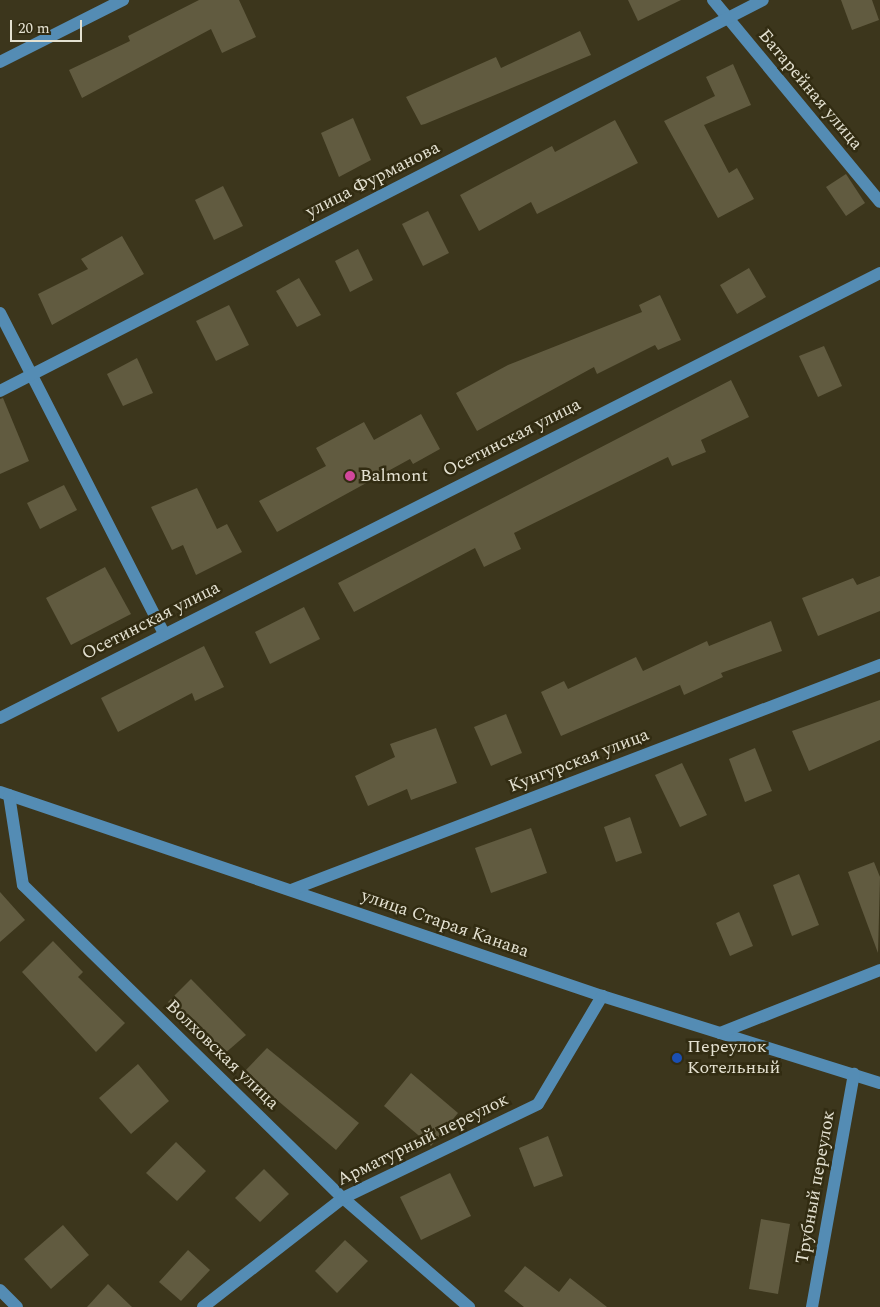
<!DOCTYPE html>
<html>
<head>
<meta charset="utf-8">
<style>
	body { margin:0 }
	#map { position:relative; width:880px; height:1307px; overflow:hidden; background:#3c361c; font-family:Spectral,serif }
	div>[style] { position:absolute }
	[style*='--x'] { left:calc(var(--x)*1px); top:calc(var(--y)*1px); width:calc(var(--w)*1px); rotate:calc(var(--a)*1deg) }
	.building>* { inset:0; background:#615b40 }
	.minor>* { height:12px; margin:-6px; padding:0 6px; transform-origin:6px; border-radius:6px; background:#548cb4 }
	.dots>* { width:14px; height:14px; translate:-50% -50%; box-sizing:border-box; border:2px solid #322c12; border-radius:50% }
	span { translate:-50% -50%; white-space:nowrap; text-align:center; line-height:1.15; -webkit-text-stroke:5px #322c12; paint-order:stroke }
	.street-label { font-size:18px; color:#e4e1d1 }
	.poi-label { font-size:18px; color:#e4e1d1 }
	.left { translate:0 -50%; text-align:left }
	.scale { position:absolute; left:10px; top:20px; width:72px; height:22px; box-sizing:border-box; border:2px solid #e4e1d1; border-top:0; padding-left:6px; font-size:15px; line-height:18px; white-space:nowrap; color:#e4e1d1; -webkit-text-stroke:4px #322c12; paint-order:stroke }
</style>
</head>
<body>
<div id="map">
	<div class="building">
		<i style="clip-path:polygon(199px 0,239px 0,256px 37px,222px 53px,211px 29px,82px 98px,69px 70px,130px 41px,128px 36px)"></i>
		<i style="clip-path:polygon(628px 0,681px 0,638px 21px)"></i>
		<i style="clip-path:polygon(841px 0,872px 0,879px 20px,852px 30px)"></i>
		<i style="clip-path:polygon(580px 31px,591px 55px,425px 124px,421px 125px,406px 97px,496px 57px,501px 68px)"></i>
		<i style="clip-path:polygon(733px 64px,751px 105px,704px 125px,729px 173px,737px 168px,754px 199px,718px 218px,664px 121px,715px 96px,706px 77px)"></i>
		<i style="clip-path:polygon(353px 118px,371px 160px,339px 177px,321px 133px)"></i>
		<i style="clip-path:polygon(615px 120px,638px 163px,537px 214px,531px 202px,479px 231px,460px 195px,552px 146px,555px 152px)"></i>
		<i style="clip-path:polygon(846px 174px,865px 203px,846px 216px,826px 187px)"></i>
		<i style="clip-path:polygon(223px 186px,243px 226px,214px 240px,195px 200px)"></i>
		<i style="clip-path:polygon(428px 211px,449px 253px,423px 266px,402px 224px)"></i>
		<i style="clip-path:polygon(122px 236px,144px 274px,52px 325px,38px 294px,88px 269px,81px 259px)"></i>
		<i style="clip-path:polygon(358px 249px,373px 280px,350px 292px,335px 261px)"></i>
		<i style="clip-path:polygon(749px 268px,766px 297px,737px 314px,720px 285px)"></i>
		<i style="clip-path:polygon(299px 278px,321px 315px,297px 327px,276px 291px)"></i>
		<i style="clip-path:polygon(660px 295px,681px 340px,658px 350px,655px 345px,597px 374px,594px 367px,477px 431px,456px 393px,508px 365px,642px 312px,639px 305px)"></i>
		<i style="clip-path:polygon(229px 305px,249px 345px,216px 361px,196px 321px)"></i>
		<i style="clip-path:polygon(824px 346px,842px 386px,818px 397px,799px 356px)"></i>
		<i style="clip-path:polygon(137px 358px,153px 393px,123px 406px,107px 374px)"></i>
		<i style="clip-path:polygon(731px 380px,749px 417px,701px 440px,706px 452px,672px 466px,668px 457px,514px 533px,521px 549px,484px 567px,475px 548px,354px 612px,338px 583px)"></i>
		<i style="clip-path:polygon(3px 398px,29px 461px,0 474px,0 399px)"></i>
		<i style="clip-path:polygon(421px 414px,440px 449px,413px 464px,410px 459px,277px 532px,259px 501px,326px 466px,316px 448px,364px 422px,374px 440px)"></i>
		<i style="clip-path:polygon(64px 485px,77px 510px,40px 529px,27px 503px)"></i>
		<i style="clip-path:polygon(197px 488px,217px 529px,227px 524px,242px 552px,196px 575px,183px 545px,172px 550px,151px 507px)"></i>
		<i style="clip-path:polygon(105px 567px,131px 614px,71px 645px,46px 598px)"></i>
		<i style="clip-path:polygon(880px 576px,880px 611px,818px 636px,802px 598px,853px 578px,857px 585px)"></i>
		<i style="clip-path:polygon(304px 607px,320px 639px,270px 664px,255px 632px)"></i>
		<i style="clip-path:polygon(771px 621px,782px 651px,721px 673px,723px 677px,684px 695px,680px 685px,561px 736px,541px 692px,564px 681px,568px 689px,636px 657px,643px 671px,707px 641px,709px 646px)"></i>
		<i style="clip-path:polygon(204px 646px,224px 687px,195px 701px,192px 693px,118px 732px,101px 698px)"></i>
		<i style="clip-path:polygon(880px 700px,880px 740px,809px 771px,792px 731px)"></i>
		<i style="clip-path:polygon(506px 714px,522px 753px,491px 766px,474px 727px)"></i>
		<i style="clip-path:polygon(436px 728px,457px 783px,411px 800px,407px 789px,368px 806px,355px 776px,395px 757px,390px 744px)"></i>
		<i style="clip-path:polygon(755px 748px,772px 791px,745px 802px,729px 759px)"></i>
		<i style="clip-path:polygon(682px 763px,707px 815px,680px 827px,655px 775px)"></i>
		<i style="clip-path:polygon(630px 817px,642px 853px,616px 862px,604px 827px)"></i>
		<i style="clip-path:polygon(531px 828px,547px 873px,491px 893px,475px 848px)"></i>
		<i style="clip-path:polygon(874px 862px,880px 877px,878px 953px,848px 872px)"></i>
		<i style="clip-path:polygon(799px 874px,819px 925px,792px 936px,773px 885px)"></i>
		<i style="clip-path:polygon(0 892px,25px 920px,0 942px)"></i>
		<i style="clip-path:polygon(739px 912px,753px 946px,730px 956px,716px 923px)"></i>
		<i style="clip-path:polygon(53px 941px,83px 972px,78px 977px,125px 1023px,96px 1052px,22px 972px)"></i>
		<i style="clip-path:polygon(191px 979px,246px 1035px,223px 1055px,168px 1002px)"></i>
		<i style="clip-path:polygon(267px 1048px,359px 1123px,336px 1150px,244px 1072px)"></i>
		<i style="clip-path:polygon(138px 1064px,169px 1101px,131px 1134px,99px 1098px)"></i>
		<i style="clip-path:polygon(411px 1073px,458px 1113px,431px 1146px,384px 1106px)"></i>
		<i style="clip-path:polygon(548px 1136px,563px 1176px,534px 1187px,519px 1148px)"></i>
		<i style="clip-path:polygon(176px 1142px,206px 1171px,177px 1201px,146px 1173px)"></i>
		<i style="clip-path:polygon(264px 1169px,289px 1194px,260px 1222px,235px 1198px)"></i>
		<i style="clip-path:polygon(450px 1173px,471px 1216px,421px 1240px,400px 1197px)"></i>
		<i style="clip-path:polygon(761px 1219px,790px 1224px,778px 1294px,749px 1289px)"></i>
		<i style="clip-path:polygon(63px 1225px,89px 1255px,51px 1289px,24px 1259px)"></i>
		<i style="clip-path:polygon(345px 1240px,368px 1261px,337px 1293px,315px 1271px)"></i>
		<i style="clip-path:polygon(188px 1250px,210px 1270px,181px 1301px,159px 1282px)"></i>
		<i style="clip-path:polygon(525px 1266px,559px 1292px,570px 1278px,607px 1307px,524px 1307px,504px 1291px)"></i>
		<i style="clip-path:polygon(108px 1284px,132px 1307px,87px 1307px)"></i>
	</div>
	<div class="minor">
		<i style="--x:713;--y:0;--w:262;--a:50.4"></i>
		<i style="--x:0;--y:62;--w:138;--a:-26.8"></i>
		<i style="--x:0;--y:313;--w:360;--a:62.9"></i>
		<i style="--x:0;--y:391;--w:857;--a:-27.13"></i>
		<i style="--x:0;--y:718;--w:986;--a:-26.82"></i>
		<i style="--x:0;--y:792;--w:636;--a:18.72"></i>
		<i style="--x:602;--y:996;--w:291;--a:17.4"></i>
		<i style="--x:9;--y:795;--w:91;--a:81.2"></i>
		<i style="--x:23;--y:885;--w:448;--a:44.4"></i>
		<i style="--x:343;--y:1198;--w:167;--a:40.9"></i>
		<i style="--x:291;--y:890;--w:631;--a:-20.91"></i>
		<i style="--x:720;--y:1033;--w:172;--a:-21.5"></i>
		<i style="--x:0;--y:1290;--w:24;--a:45"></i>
		<i style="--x:203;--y:1307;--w:177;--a:-37.9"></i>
		<i style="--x:343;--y:1198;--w:216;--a:-25.7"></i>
		<i style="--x:538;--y:1104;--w:126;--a:-59.3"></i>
		<i style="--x:812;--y:1307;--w:237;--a:-79.8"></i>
	</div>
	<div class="dots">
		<i style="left:350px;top:476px;background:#d1479c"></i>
		<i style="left:677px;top:1058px;background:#1a4fb4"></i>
	</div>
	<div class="street-label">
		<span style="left:810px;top:90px;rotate:50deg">Батарейная улица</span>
		<span style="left:373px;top:180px;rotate:-27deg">улица Фурманова</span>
		<span style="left:512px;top:438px;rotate:-27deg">Осетинская улица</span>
		<span style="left:151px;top:621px;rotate:-27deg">Осетинская улица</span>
		<span style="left:579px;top:761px;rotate:-21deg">Кунгурская улица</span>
		<span style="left:445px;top:924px;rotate:19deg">улица Старая Канава</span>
		<span style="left:222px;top:1055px;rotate:44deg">Волховская улица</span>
		<span style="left:423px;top:1140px;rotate:-26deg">Арматурный переулок</span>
		<span style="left:816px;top:1187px;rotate:-80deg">Трубный переулок</span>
	</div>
	<div class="poi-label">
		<span class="left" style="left:360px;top:476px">Balmont</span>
		<span class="left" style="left:687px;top:1058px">Переулок<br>Котельный</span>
	</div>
	<div class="scale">20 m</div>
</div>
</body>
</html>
